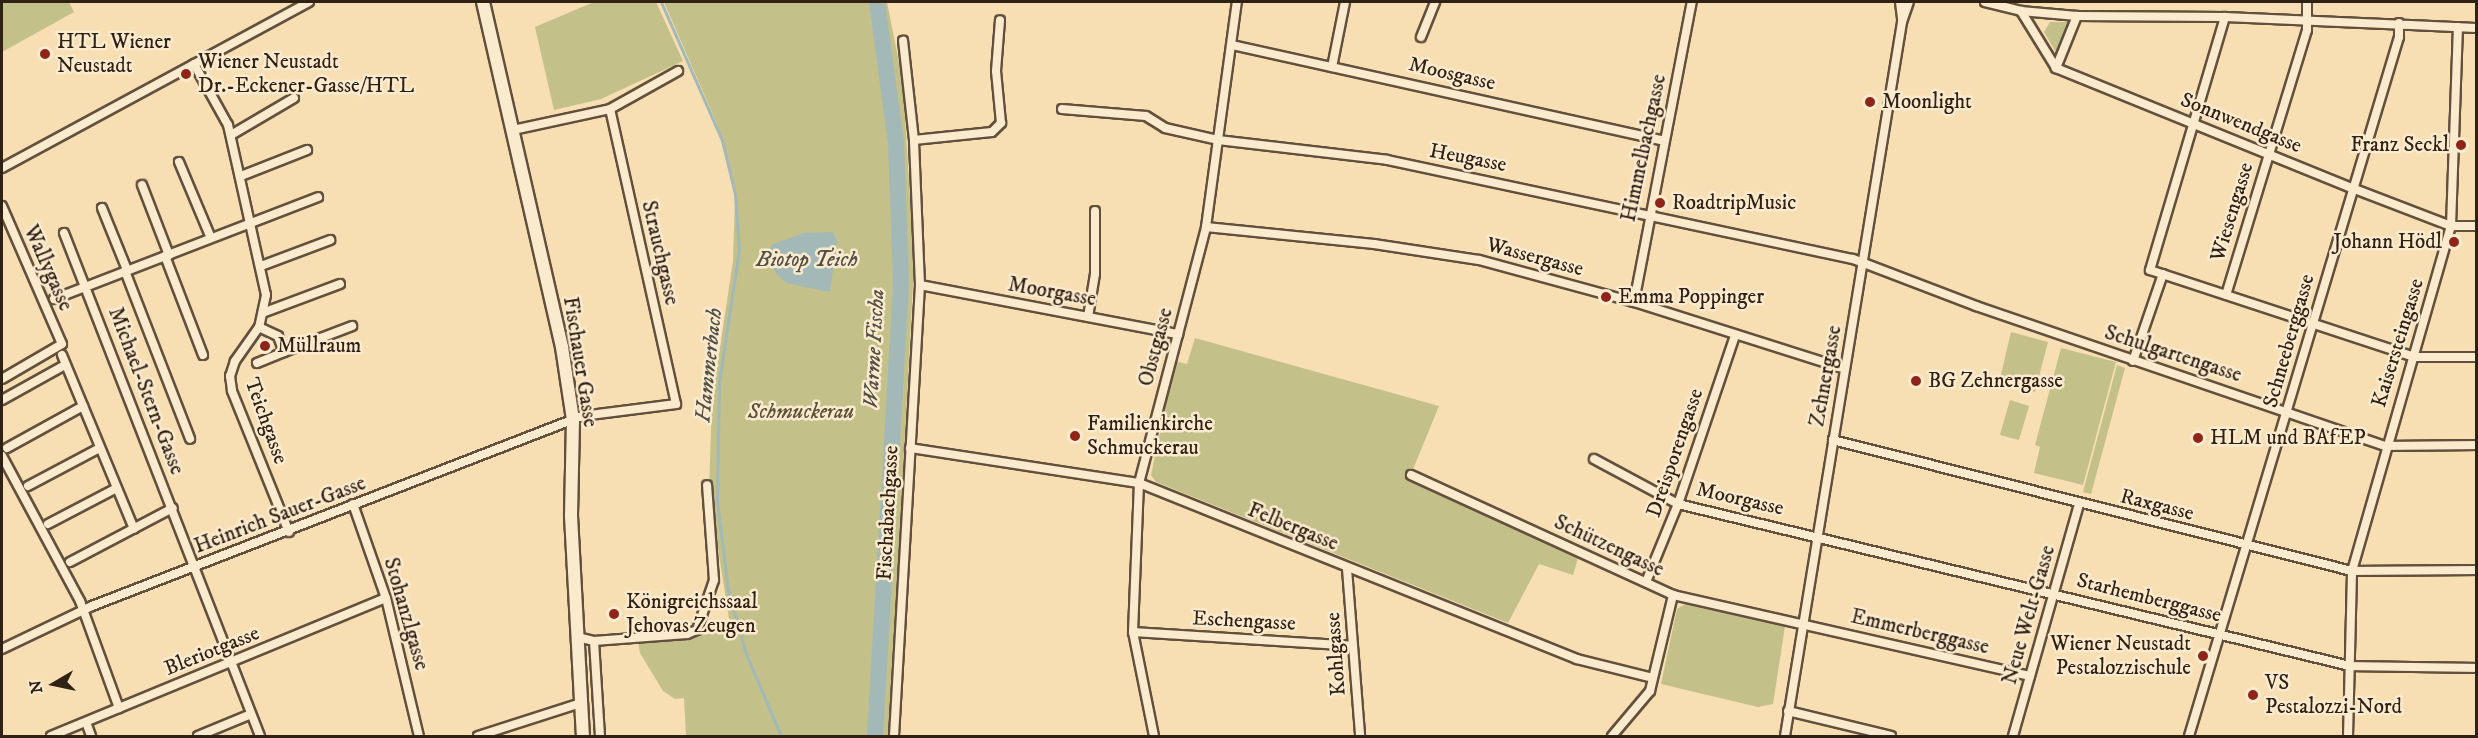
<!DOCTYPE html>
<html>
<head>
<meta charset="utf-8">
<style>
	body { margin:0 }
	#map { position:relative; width:2478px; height:738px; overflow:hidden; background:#f7deb3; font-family:"IM FELL DW Pica",serif }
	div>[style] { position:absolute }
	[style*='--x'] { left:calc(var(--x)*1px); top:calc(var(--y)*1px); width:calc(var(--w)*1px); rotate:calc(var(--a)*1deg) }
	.green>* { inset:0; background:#c3c089 }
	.water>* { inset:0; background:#a2b9b7 }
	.stream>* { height:3px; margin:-1.5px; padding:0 1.5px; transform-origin:1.5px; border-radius:1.5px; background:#a2b9b7 }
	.river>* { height:16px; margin:-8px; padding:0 8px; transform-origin:8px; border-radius:8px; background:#a2b9b7 }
	.roads { filter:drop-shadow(2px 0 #62503c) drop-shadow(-2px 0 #62503c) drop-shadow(0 2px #62503c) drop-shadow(0 -2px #62503c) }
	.street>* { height:8px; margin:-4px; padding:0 4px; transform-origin:4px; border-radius:4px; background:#faeace }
	.secondary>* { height:12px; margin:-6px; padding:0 6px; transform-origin:6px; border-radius:6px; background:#faeace }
	.dots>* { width:16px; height:16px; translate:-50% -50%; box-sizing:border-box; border:3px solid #faeace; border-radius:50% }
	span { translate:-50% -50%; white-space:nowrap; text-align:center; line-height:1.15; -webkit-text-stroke:5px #faeace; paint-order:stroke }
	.poi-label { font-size:21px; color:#302115 }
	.left { translate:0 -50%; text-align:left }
	.right { translate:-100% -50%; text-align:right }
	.street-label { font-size:21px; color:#302115 }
	.park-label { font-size:21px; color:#5c5138; font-style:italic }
	.water-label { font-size:22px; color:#524f46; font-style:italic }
	.frame { position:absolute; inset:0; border:3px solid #302115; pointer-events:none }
	.north { position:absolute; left:24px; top:654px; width:60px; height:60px; -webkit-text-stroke:4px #faeace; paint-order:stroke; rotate:261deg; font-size:16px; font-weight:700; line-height:24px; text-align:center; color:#302115 }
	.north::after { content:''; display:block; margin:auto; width:21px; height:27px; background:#302115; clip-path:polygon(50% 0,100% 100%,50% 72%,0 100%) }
</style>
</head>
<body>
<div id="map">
	<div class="green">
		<i style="clip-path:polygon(2px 2px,69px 2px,74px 12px,2px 52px)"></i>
		<i style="clip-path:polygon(594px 2px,656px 2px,683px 61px,601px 99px,554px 110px,535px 27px)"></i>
		<i style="clip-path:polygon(664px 2px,887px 2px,903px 83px,914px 265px,889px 736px,686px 736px,684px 698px,675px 699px,663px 691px,640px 653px,638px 641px,731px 631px,709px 491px,712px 401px,733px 261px,735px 196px,717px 124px)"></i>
		<i style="clip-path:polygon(2050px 22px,2071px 22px,2057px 54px,2044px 32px)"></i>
		<i style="clip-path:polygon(2011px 332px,2048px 342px,2035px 392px,1999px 383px)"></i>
		<i style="clip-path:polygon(1195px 338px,1439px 406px,1409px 479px,1578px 558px,1573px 575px,1539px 564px,1508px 623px,1156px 482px,1151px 475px,1175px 361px,1187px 364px)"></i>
		<i style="clip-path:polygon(2061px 348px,2116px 362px,2083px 485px,2034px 473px,2040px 447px,2035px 445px)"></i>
		<i style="clip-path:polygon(2117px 365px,2125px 368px,2091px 494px,2083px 492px)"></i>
		<i style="clip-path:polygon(2010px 400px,2029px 406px,2019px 440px,2000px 435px)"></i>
		<i style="clip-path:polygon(1687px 603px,1785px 626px,1773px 704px,1758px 707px,1661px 684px,1677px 609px)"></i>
	</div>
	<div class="water">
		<i style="clip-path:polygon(833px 232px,837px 240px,830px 292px,786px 283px,776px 273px,768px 256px,771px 245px,804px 233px)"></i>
	</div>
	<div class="stream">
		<i style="--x:661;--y:2;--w:151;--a:66.2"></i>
		<i style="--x:722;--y:140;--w:56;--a:76.5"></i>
		<i style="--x:735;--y:194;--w:56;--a:85.9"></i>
		<i style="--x:739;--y:250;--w:134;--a:98.6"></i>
		<i style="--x:719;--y:383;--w:118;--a:91"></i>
		<i style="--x:717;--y:501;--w:90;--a:83"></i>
		<i style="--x:728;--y:590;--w:66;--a:74.3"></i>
		<i style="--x:746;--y:654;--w:89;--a:66.9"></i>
	</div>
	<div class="river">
		<i style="--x:875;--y:736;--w:453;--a:-86.7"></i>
		<i style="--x:901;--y:284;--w:141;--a:-92"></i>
		<i style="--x:896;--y:143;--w:142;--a:-97.7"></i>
	</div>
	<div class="roads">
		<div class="street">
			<i style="--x:1900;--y:2;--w:17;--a:83"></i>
			<i style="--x:1985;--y:2;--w:37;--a:14"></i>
			<i style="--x:2021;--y:11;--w:56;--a:5.1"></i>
			<i style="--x:2077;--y:16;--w:148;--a:0.4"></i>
			<i style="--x:2225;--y:17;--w:251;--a:2.5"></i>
			<i style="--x:2021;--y:11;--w:67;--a:58.4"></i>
			<i style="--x:2056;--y:68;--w:319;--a:22.1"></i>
			<i style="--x:2352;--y:188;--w:106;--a:21"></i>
			<i style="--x:2451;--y:226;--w:25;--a:0"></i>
			<i style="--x:2225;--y:17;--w:264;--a:106.5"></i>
			<i style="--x:2150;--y:270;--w:278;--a:18.2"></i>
			<i style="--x:2414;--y:357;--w:62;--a:0"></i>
			<i style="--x:1421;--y:37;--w:38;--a:-68"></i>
			<i style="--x:1232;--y:45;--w:443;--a:12.5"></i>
			<i style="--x:194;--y:64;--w:70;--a:60.9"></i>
			<i style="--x:228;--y:125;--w:174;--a:77.4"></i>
			<i style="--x:266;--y:295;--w:33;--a:102"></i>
			<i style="--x:259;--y:327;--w:42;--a:125.2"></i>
			<i style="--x:235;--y:361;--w:16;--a:108"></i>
			<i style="--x:230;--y:376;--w:15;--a:82"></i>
			<i style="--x:232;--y:391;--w:152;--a:68"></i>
			<i style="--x:1332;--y:67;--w:66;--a:-78.7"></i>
			<i style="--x:2056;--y:68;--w:56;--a:-68"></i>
			<i style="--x:1062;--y:109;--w:84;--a:4.8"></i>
			<i style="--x:1146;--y:116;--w:22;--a:32"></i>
			<i style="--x:1165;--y:128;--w:54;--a:12.8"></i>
			<i style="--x:1218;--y:140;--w:170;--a:6.7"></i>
			<i style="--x:1387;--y:160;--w:476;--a:12"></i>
			<i style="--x:1853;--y:259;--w:132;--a:20.9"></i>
			<i style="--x:1976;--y:306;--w:433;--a:18.9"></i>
			<i style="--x:2386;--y:446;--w:90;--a:-0.6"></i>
			<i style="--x:513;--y:130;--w:99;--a:-12.2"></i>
			<i style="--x:610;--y:109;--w:78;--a:-29.2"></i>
			<i style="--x:231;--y:135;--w:73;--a:-30.4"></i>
			<i style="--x:914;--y:140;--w:78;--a:-5.9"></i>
			<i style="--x:992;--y:132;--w:13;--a:-45"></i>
			<i style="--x:1001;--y:123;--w:52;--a:-95.5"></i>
			<i style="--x:996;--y:71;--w:51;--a:-85.5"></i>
			<i style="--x:179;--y:162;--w:82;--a:67.2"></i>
			<i style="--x:2;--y:168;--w:349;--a:-28.4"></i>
			<i style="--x:241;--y:176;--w:71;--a:-21.5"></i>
			<i style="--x:142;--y:185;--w:75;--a:68.9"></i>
			<i style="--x:2;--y:206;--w:150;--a:66.5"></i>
			<i style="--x:62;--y:344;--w:69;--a:149.7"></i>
			<i style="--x:102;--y:208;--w:67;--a:68"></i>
			<i style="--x:1206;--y:227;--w:169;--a:5.8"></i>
			<i style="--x:1374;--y:244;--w:106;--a:8.7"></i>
			<i style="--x:1479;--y:260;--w:161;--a:15.2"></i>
			<i style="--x:1634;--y:302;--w:221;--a:17.6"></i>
			<i style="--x:64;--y:233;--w:540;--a:68.71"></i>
			<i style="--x:165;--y:256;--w:106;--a:69"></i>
			<i style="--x:261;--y:266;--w:74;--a:-20.6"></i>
			<i style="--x:125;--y:271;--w:180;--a:68.8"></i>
			<i style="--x:920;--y:285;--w:263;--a:10.8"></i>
			<i style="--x:2226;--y:295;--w:277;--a:-73"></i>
			<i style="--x:2307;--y:30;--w:28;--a:-90"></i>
			<i style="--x:54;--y:299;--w:283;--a:-21.1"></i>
			<i style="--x:1634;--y:302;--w:306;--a:-79.1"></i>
			<i style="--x:265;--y:312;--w:80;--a:-20.5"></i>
			<i style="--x:1088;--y:317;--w:44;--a:-80.8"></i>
			<i style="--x:1095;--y:274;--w:63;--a:-90"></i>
			<i style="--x:284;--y:352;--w:73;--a:-20.9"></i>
			<i style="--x:62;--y:355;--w:188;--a:67.5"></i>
			<i style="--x:2133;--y:361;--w:92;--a:-71"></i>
			<i style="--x:257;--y:363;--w:29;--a:-22"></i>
			<i style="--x:284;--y:352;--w:17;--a:-111"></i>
			<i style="--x:278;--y:336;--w:21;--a:-155"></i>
			<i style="--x:2;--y:400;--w:72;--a:-29.1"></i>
			<i style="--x:1833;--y:440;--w:535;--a:14.17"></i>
			<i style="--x:2352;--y:571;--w:124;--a:-0.5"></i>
			<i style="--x:7;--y:448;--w:87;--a:-28.9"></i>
			<i style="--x:910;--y:448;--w:232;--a:8.7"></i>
			<i style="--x:1139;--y:483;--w:472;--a:21.9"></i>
			<i style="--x:1577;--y:659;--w:78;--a:14"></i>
			<i style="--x:2;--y:456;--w:165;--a:61.7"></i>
			<i style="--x:80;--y:601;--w:114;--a:70"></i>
			<i style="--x:1594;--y:459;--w:95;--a:28.2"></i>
			<i style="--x:1678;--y:504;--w:691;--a:13.55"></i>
			<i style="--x:2350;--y:666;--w:126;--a:0.9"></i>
			<i style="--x:1411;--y:475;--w:288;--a:24.6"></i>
			<i style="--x:1673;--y:595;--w:366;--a:12.8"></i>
			<i style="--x:28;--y:486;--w:79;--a:-27.9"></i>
			<i style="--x:353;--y:504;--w:100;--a:70.7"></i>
			<i style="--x:386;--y:598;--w:142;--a:76.6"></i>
			<i style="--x:48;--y:524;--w:76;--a:-27.6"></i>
			<i style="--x:70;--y:562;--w:116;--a:-27.7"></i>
			<i style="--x:1347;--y:569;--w:168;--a:85.5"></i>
			<i style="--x:1646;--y:582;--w:84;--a:-67.7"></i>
			<i style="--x:1678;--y:504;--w:177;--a:-71.3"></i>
			<i style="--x:1133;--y:632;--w:220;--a:3.6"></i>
			<i style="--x:577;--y:637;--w:17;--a:13"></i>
			<i style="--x:594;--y:641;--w:93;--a:-4.3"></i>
			<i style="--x:687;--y:634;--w:11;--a:-22"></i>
			<i style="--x:697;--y:630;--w:53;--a:-71.2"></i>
			<i style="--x:714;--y:580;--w:95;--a:-94.2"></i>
			<i style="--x:594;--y:641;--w:95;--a:86.4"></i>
			<i style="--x:2;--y:649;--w:100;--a:-25.5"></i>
			<i style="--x:92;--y:606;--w:526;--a:-21.19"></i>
			<i style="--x:582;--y:416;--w:95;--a:-7.3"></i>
			<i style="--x:676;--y:404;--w:302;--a:-102.6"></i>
			<i style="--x:1788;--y:711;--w:106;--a:13.6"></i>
			<i style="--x:86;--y:722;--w:15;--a:70"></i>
			<i style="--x:51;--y:736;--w:362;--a:-22.4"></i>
			<i style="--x:198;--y:736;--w:57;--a:-22.5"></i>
			<i style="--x:478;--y:736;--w:108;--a:-17.8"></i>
			<i style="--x:894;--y:736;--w:452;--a:-86.7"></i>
			<i style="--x:920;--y:285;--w:145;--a:-92.4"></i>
			<i style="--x:914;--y:140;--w:100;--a:-96.3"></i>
			<i style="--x:1154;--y:736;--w:106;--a:-101.4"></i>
			<i style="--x:1133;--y:632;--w:149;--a:-87.7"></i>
			<i style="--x:1139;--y:483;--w:265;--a:-75.3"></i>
			<i style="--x:1206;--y:227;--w:227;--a:-82.2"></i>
			<i style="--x:1612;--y:736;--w:59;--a:-49.8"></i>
			<i style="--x:1650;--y:691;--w:99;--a:-76.5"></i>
			<i style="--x:1785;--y:736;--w:724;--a:-80.69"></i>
			<i style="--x:1902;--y:22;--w:21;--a:-71"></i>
			<i style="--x:2013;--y:736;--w:241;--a:-74.1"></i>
			<i style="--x:2189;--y:736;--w:730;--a:-73.28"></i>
			<i style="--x:2399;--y:37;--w:14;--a:-90"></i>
			<i style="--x:2348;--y:736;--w:165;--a:-88.6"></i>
			<i style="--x:2352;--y:571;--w:359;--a:-74"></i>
			<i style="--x:2451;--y:226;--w:199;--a:-88"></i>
		</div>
		<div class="secondary">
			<i style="--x:483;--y:2;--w:354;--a:77.1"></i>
			<i style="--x:562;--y:347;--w:74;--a:81.4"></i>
			<i style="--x:573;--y:420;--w:96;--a:91.2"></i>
			<i style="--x:571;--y:516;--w:220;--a:86.9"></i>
		</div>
	</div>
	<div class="dots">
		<i style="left:45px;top:54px;background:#8f2418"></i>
		<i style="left:186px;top:74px;background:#8f2418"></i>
		<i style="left:1870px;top:102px;background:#8f2418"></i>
		<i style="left:2461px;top:145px;background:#8f2418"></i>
		<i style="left:1660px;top:203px;background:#8f2418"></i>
		<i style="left:2454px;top:242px;background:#8f2418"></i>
		<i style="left:1606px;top:297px;background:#8f2418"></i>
		<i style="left:265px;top:346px;background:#8f2418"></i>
		<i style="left:1916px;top:381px;background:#8f2418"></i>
		<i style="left:1075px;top:436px;background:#8f2418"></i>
		<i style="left:2198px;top:438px;background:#8f2418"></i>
		<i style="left:614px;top:614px;background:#8f2418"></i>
		<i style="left:2203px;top:656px;background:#8f2418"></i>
		<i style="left:2253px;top:695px;background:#8f2418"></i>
	</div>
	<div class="poi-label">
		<span class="left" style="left:57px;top:54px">HTL Wiener<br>Neustadt</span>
		<span class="left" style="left:198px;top:74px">Wiener Neustadt<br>Dr.-Eckener-Gasse/HTL</span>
		<span class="left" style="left:1882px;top:102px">Moonlight</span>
		<span class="right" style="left:2449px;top:145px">Franz Seckl</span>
		<span class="left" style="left:1672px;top:203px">RoadtripMusic</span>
		<span class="right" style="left:2442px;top:242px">Johann Hödl</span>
		<span class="left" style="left:1618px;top:297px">Emma Poppinger</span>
		<span class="left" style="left:277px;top:346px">Müllraum</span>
		<span class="left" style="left:1928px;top:381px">BG Zehnergasse</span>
		<span class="left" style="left:1087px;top:436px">Familienkirche<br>Schmuckerau</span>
		<span class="left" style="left:2210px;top:438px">HLM und BAfEP</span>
		<span class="left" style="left:626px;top:614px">Königreichssaal<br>Jehovas Zeugen</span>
		<span class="right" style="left:2191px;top:656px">Wiener Neustadt<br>Pestalozzischule</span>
		<span class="left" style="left:2265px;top:695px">VS<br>Pestalozzi-Nord</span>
	</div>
	<div class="street-label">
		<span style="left:1452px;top:74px;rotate:13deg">Moosgasse</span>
		<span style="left:2241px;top:123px;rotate:22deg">Sonnwendgasse</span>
		<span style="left:1644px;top:148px;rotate:-78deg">Himmelbachgasse</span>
		<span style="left:1468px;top:158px;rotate:11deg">Heugasse</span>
		<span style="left:2232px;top:212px;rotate:-73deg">Wiesengasse</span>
		<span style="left:660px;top:253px;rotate:77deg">Strauchgasse</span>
		<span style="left:1535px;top:257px;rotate:15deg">Wassergasse</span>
		<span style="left:48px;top:268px;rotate:66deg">Wallygasse</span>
		<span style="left:1052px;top:292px;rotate:10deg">Moorgasse</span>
		<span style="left:2289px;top:341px;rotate:-74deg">Schneeberggasse</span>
		<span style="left:2398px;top:343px;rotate:-73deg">Kaisersteingasse</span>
		<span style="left:1156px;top:347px;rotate:-75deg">Obstgasse</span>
		<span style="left:2173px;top:354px;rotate:18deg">Schulgartengasse</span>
		<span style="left:580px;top:362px;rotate:81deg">Fischauer Gasse</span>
		<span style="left:1826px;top:376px;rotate:-80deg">Zehnergasse</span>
		<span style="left:146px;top:391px;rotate:69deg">Michael-Stern-Gasse</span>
		<span style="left:266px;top:421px;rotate:70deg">Teichgasse</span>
		<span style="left:1675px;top:453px;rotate:-71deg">Dreisporengasse</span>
		<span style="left:1740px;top:499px;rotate:13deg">Moorgasse</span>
		<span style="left:2157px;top:505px;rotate:14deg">Raxgasse</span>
		<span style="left:888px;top:513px;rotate:-87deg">Fischabachgasse</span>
		<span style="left:280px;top:515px;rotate:-21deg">Heinrich Sauer-Gasse</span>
		<span style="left:1293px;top:527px;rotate:22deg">Felbergasse</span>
		<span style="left:1609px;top:546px;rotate:25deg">Schützengasse</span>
		<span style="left:2149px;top:598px;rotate:14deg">Starhemberggasse</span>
		<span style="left:406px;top:614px;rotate:74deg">Stohanzlgasse</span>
		<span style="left:2029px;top:615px;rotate:-74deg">Neue Welt-Gasse</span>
		<span style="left:1244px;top:621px;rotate:3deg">Eschengasse</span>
		<span style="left:1920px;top:632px;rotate:13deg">Emmerberggasse</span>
		<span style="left:212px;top:651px;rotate:-22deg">Bleriotgasse</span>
		<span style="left:1336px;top:654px;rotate:-94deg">Kohlgasse</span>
	</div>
	<div class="park-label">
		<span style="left:801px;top:412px">Schmuckerau</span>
	</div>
	<div class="water-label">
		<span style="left:807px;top:260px">Biotop Teich</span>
		<span style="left:874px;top:349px;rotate:-87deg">Warme Fischa</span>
		<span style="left:709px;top:365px;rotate:-84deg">Hammerbach</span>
	</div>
	<div class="frame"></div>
	<div class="north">N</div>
</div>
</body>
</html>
